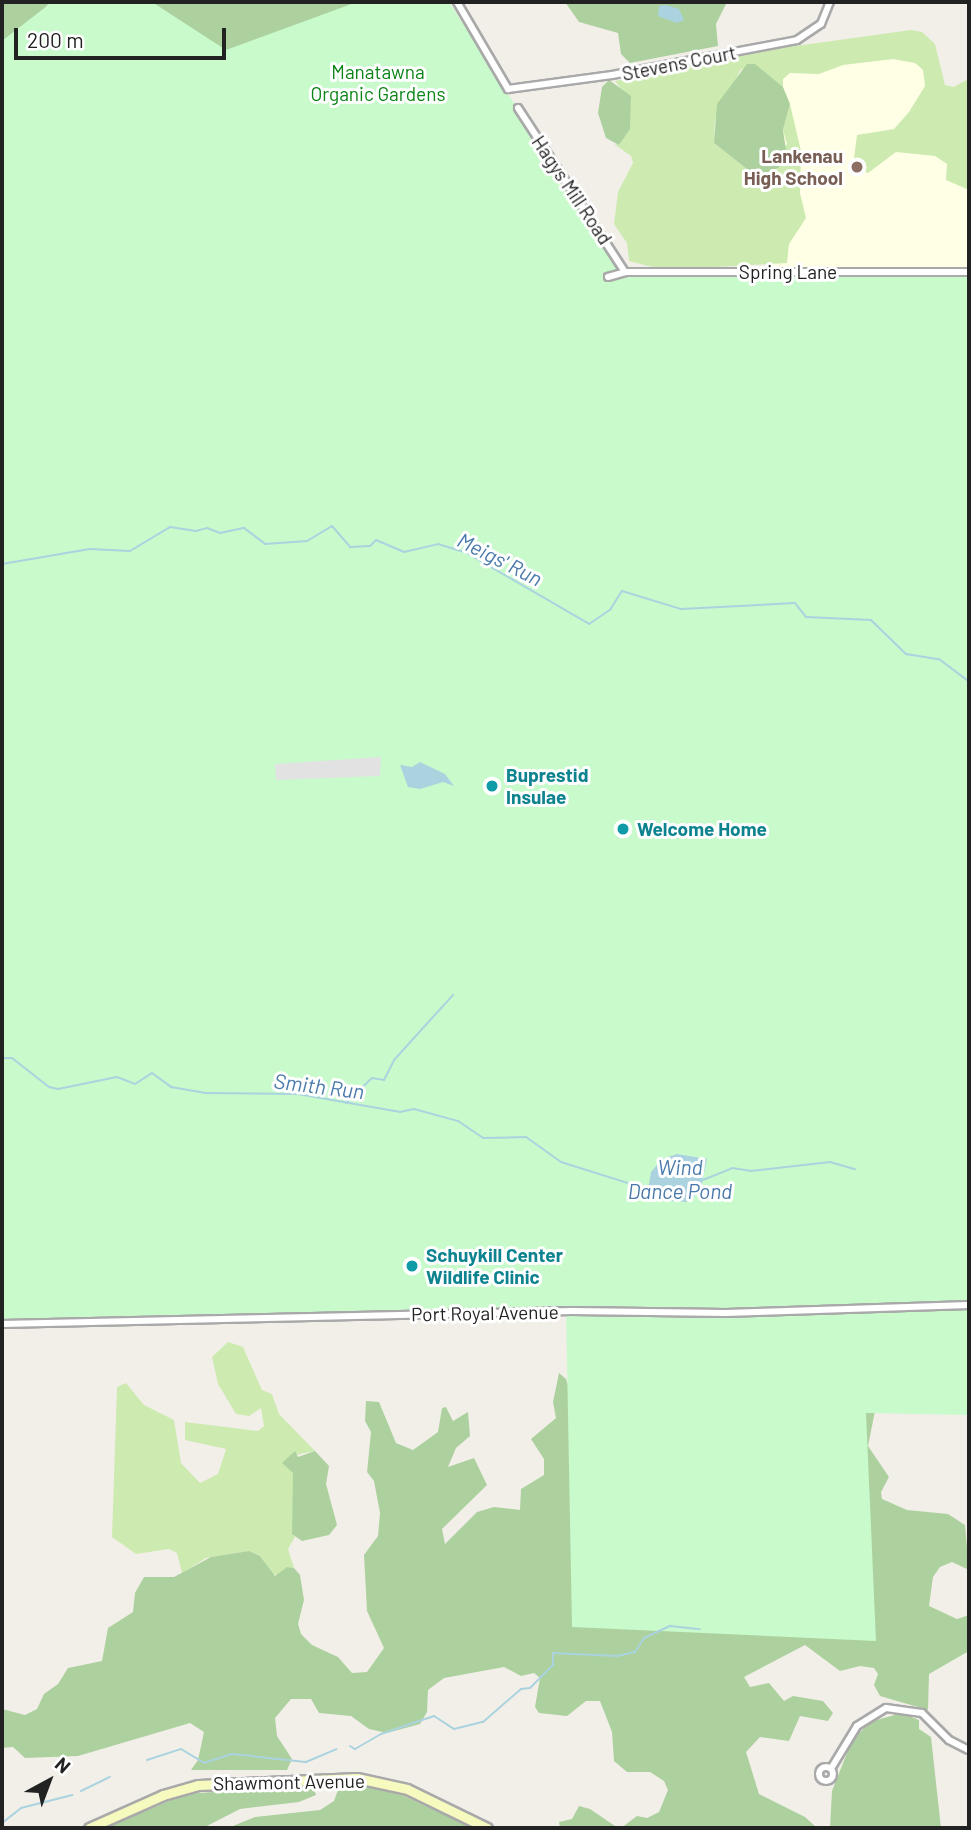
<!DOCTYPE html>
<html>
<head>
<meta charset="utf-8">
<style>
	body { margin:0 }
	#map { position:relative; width:971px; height:1830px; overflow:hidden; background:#f2efe9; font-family:Barlow,sans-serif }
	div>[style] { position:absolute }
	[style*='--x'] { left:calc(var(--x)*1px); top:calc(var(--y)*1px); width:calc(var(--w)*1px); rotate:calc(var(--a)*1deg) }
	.education>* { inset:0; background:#ffffe5 }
	.grass>* { inset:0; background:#cdebb0 }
	.forest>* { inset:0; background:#add19e }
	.park>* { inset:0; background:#c8facc }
	.parking>* { inset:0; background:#e2e2e2 }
	.water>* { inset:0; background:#aad3df }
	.stream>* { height:2px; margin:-1px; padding:0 1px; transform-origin:1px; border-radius:1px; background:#aad3df }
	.roads { filter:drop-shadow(2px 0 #a9a9a9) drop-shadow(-2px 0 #a9a9a9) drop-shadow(0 2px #a9a9a9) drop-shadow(0 -2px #a9a9a9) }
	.minor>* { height:6px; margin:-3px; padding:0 3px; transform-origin:3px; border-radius:3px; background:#fff }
	.minor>.ring { margin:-3px; padding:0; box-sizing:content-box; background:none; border:6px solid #fff; border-radius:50% }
	.secondary>* { height:9px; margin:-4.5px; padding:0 4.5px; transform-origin:4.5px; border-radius:4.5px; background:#f7fabf }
	.dots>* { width:19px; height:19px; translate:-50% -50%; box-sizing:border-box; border:4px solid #fff; border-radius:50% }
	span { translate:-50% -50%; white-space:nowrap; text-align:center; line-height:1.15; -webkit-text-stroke:6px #fff; paint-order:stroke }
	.street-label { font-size:19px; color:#222 }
	.park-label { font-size:19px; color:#0c8416 }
	.education-label { font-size:19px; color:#785e54; font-weight:700 }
	.right { translate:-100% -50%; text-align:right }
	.culture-label { font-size:19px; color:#0d838f; font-weight:700 }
	.left { translate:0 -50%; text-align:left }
	.water-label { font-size:21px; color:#4a7aab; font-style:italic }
	.frame { position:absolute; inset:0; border:4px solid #222; pointer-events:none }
	.north { position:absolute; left:14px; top:1746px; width:70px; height:70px; -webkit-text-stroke:5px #fff; paint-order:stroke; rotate:41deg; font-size:19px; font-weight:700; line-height:28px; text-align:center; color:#222 }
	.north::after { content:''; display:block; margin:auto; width:24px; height:32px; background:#222; clip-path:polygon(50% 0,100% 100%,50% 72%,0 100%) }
	.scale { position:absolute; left:14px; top:28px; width:212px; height:32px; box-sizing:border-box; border:4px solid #222; border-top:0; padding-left:9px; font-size:21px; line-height:24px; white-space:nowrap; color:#222; -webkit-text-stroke:5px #fff; paint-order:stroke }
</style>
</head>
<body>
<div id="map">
	<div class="education">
		<i style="clip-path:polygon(923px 57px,969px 183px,969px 267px,771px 269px,750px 70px)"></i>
	</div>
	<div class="grass">
		<i style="clip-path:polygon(911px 30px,922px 32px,935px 44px,945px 85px,954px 87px,966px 80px,969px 84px,969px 190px,946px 180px,947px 164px,935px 156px,896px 152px,868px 173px,853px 166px,857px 135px,894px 129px,909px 112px,925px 86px,923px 70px,915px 63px,893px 59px,843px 65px,819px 74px,790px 73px,783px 79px,783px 87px,741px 69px,715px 120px,714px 143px,752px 173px,763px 174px,787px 144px,783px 130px,790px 104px,801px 151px,800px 193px,806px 218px,789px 244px,787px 263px,698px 268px,652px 267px,629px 261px,627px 243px,614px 224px,618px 192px,633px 163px,631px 156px,614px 144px,620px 145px,631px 102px,615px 81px,774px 49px)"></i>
		<i style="clip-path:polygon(228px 1342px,243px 1347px,262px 1390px,272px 1394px,279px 1414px,315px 1451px,295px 1455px,285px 1466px,292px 1469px,294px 1480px,295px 1537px,288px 1549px,294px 1568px,287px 1567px,281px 1576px,273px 1574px,260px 1556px,249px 1551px,206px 1558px,182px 1573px,177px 1553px,169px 1549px,136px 1554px,112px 1537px,117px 1387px,126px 1383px,144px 1405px,174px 1420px,181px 1463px,200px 1483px,218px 1474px,226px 1449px,185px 1440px,185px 1422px,258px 1431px,264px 1426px,261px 1408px,249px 1416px,236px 1414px,218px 1384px,212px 1357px)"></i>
	</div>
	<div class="forest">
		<i style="clip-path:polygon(2px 2px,50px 2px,36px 19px,2px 41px)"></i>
		<i style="clip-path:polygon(146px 2px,392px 2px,239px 59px)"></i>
		<i style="clip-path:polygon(565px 2px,727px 2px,716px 24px,718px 46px,630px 63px,621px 54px,618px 33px,579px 22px)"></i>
		<i style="clip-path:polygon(747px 64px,755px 64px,783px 87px,790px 104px,783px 130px,787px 156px,778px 168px,763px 174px,752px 173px,714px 143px,717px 104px)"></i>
		<i style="clip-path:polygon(609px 80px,631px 96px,630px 129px,619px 145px,606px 138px,598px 113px,602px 87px)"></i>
		<i style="clip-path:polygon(559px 1373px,566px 1379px,570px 1392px,876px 1406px,868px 1446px,889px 1477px,881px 1492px,882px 1499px,907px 1510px,948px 1514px,965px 1525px,969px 1570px,952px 1562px,940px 1567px,933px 1577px,929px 1606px,957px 1619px,969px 1615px,969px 1651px,929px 1674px,928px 1710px,880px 1696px,874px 1685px,878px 1674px,874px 1668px,860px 1666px,840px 1671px,805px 1645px,744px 1677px,750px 1687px,769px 1683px,784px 1701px,793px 1696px,823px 1701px,833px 1713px,828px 1721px,800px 1716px,789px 1741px,760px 1737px,746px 1752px,759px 1794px,805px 1817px,817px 1828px,621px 1828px,637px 1816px,647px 1818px,659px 1812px,668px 1790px,664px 1781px,650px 1772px,627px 1772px,614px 1761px,612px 1732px,600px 1701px,586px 1701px,567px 1716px,539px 1713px,535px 1707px,540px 1678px,534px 1673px,521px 1676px,504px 1667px,444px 1678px,428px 1690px,427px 1712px,420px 1724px,387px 1733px,369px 1729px,351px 1716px,319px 1713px,311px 1699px,291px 1699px,275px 1718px,277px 1736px,292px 1759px,287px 1770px,191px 1770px,198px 1760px,204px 1732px,190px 1723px,78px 1756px,25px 1758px,13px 1747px,2px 1748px,2px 1709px,25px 1715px,37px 1709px,44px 1694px,58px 1684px,68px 1668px,102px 1661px,108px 1628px,133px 1612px,135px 1593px,144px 1577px,174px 1577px,211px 1557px,249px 1551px,260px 1556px,275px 1576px,287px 1567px,294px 1568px,300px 1575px,304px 1600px,298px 1624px,301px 1634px,312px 1645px,338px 1657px,352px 1673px,367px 1672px,384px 1648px,367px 1611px,364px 1555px,378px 1536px,380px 1513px,374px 1481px,367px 1472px,371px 1432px,365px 1421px,366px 1401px,379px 1402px,396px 1443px,413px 1450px,438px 1432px,442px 1408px,446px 1407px,453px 1421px,468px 1412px,470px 1436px,456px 1448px,448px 1467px,474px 1458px,487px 1485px,442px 1529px,445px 1544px,477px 1512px,494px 1507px,520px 1510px,521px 1489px,544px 1475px,544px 1459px,531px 1439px,556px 1418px,553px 1402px)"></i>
		<i style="clip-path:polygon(295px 1451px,298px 1457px,315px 1451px,329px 1466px,326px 1484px,337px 1525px,329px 1535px,302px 1541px,292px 1534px,293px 1473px,282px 1463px)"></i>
		<i style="clip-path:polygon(902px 1713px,919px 1720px,919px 1729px,931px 1737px,941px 1828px,830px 1828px,832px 1791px,853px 1738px,873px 1721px)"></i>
		<i style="clip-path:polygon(293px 1786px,313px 1787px,316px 1795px,299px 1802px,240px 1809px,203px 1828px,105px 1828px,186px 1794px)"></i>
		<i style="clip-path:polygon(363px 1786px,402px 1795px,473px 1828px,228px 1828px,255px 1817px,320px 1810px,334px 1801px,339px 1787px)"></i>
		<i style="clip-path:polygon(579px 1806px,590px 1809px,618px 1828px,560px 1828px,559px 1822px,572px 1819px)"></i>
	</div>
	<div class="park">
		<i style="clip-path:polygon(52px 2px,152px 2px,226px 50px,357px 2px,449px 2px,624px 275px,969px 274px,969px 1415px,866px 1413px,876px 1641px,572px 1627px,566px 1308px,2px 1321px,2px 41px)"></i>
	</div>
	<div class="parking">
		<i style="clip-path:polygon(381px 757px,380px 776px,276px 780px,275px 764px)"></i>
	</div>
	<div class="water">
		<i style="clip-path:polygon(666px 5px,679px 9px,684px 20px,677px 23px,658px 16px,659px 6px)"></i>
		<i style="clip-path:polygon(420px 762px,445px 774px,454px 786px,443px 782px,420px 789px,408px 787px,400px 765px,412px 767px)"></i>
		<i style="clip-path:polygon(677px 1154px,707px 1159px,700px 1192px,687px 1202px,656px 1200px,648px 1190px,651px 1172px,662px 1159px)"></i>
	</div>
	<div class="stream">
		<i style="--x:2;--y:564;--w:89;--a:-9.7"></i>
		<i style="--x:90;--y:549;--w:40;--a:2.9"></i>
		<i style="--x:130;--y:551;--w:47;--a:-31"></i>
		<i style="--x:170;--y:527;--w:26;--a:9"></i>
		<i style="--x:196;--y:531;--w:11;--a:-15"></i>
		<i style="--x:207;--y:528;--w:14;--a:21"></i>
		<i style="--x:220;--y:533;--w:25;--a:-12"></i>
		<i style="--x:244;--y:528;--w:26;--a:37"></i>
		<i style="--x:265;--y:544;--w:42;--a:-4.1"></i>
		<i style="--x:307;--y:541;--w:29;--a:-31"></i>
		<i style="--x:332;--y:526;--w:28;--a:49"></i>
		<i style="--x:350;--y:547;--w:20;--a:-3"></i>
		<i style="--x:370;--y:546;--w:8;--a:-45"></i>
		<i style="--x:376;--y:540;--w:30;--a:23"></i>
		<i style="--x:404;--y:552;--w:35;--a:-13"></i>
		<i style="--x:438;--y:544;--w:28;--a:17"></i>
		<i style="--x:465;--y:552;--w:143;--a:30.1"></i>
		<i style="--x:589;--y:624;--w:25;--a:-34"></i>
		<i style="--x:610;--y:610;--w:22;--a:-58"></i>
		<i style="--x:622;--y:591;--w:62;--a:17"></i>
		<i style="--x:681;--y:609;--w:114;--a:-3"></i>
		<i style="--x:795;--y:603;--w:18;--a:52"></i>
		<i style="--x:806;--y:617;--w:65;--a:2.6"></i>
		<i style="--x:871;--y:620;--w:49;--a:44.2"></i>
		<i style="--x:906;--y:654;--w:33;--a:9"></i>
		<i style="--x:939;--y:659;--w:38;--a:37"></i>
		<i style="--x:2;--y:1058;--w:10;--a:0"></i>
		<i style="--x:12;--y:1058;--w:47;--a:38.1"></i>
		<i style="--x:49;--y:1087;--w:9;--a:13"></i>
		<i style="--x:58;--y:1089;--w:60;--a:-11.5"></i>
		<i style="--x:117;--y:1077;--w:19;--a:21"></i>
		<i style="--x:135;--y:1084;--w:20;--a:-33"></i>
		<i style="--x:152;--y:1073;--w:24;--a:36"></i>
		<i style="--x:171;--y:1087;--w:35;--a:10"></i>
		<i style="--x:205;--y:1093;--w:93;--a:0.6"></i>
		<i style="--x:298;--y:1094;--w:104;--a:10"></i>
		<i style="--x:400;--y:1112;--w:14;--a:-12"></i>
		<i style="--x:414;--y:1109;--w:46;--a:15.3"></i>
		<i style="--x:458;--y:1121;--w:30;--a:34"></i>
		<i style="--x:483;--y:1138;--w:43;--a:-1.3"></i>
		<i style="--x:526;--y:1137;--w:43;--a:35.5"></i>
		<i style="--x:561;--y:1162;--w:77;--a:17.5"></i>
		<i style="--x:346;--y:1103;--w:36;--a:-44"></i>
		<i style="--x:372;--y:1078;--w:12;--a:9"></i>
		<i style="--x:384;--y:1080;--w:22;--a:-63"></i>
		<i style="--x:394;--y:1060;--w:88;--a:-47.8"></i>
		<i style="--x:703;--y:1180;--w:31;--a:-22"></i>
		<i style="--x:732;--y:1168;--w:18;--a:9"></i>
		<i style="--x:750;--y:1171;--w:81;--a:-6.4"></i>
		<i style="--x:830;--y:1162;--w:26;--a:16"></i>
		<i style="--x:350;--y:1746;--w:6;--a:31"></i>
		<i style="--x:355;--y:1749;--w:30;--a:-30"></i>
		<i style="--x:381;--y:1734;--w:56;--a:-18.8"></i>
		<i style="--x:434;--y:1716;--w:24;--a:33"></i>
		<i style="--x:454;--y:1729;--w:30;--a:-14"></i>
		<i style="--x:483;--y:1722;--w:50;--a:-41"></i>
		<i style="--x:521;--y:1689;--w:9;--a:-6"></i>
		<i style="--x:530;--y:1688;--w:33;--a:-45"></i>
		<i style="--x:553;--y:1665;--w:12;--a:-90"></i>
		<i style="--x:553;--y:1653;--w:64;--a:2.7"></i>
		<i style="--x:617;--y:1656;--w:18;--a:-13"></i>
		<i style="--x:635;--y:1652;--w:17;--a:-57"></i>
		<i style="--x:644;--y:1638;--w:29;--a:-25"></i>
		<i style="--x:670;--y:1626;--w:30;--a:6"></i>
		<i style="--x:147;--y:1760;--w:36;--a:-18"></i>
		<i style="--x:181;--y:1749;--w:27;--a:31"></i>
		<i style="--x:204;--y:1763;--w:29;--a:-18"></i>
		<i style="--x:232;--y:1754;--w:74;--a:6.2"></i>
		<i style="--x:306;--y:1762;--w:33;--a:-23"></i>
		<i style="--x:81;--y:1791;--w:32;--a:-26"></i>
		<i style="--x:2;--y:1823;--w:24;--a:-38"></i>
		<i style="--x:21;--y:1808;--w:53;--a:-14.3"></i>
	</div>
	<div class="roads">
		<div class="minor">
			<i style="--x:457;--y:2;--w:101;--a:59.6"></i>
			<i style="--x:508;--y:89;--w:105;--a:-7.7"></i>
			<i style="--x:612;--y:75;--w:188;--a:-10.7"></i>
			<i style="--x:797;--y:40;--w:29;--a:-34"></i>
			<i style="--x:821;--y:24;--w:24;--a:-68"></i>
			<i style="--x:518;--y:108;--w:196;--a:56.9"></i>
			<i style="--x:608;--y:277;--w:18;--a:-16"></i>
			<i style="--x:625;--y:272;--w:344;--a:0"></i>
			<i style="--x:2;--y:1324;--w:570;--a:-1.31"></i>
			<i style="--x:572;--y:1311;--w:154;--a:0.7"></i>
			<i style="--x:726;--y:1313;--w:243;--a:-1.9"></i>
			<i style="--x:832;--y:1767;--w:48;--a:-58.6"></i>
			<i style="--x:857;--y:1726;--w:34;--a:-32"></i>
			<i style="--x:886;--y:1708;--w:36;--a:8"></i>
			<i style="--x:922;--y:1713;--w:38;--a:45"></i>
			<i style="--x:949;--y:1740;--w:22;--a:27"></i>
			<i class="ring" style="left:819px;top:1767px;width:8px;height:8px"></i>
		</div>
		<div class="secondary">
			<i style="--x:89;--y:1828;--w:81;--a:-24"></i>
			<i style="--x:163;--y:1795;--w:36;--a:-16"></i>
			<i style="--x:198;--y:1785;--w:159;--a:-2.5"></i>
			<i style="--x:357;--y:1778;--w:51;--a:12.4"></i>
			<i style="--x:407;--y:1789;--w:89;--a:26"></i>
		</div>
	</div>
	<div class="dots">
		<i style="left:857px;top:167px;background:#8d6e63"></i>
		<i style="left:492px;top:786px;background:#0f9aa8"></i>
		<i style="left:623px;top:829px;background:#0f9aa8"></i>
		<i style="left:412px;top:1266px;background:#0f9aa8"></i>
	</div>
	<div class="street-label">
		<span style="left:679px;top:63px;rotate:-11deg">Stevens Court</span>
		<span style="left:572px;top:190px;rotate:56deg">Hagys Mill Road</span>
		<span style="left:788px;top:272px">Spring Lane</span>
		<span style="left:485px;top:1313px;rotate:-1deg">Port Royal Avenue</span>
		<span style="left:289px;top:1782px;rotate:-1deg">Shawmont Avenue</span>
	</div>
	<div class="park-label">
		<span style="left:378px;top:83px">Manatawna<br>Organic Gardens</span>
	</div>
	<div class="education-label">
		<span class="right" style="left:843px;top:167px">Lankenau<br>High School</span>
	</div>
	<div class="culture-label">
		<span class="left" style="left:506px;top:786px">Buprestid<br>Insulae</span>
		<span class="left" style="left:637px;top:829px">Welcome Home</span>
		<span class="left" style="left:426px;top:1266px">Schuykill Center<br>Wildlife Clinic</span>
	</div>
	<div class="water-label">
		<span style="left:500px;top:559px;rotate:27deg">Meigs' Run</span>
		<span style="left:319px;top:1086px;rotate:7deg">Smith Run</span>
		<span style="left:680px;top:1179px">Wind<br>Dance Pond</span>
	</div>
	<div class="frame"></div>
	<div class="north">N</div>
	<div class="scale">200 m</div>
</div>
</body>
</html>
